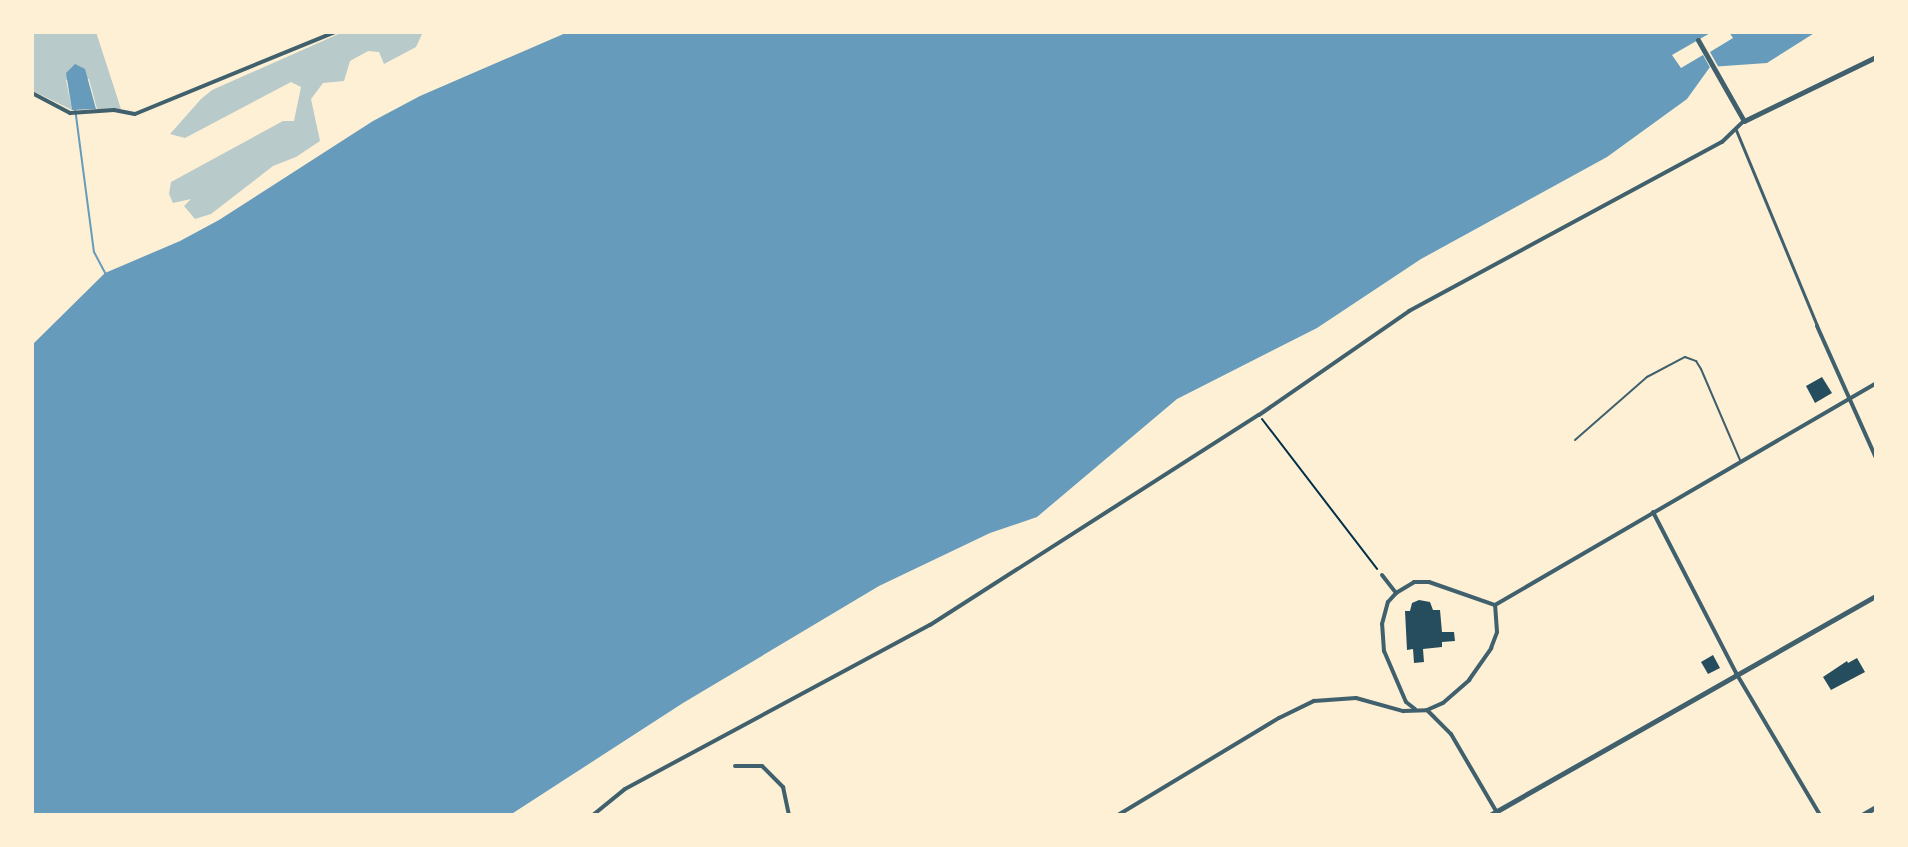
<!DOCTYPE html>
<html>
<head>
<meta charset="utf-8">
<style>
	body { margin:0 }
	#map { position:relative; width:1908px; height:847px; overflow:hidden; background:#fdf0d5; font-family:Ubuntu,sans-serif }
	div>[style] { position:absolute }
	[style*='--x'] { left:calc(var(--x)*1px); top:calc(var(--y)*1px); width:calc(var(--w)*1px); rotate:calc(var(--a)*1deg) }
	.green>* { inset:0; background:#b9caca }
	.water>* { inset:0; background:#669bbc }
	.pier>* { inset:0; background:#fdf0d5 }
	.stream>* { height:2px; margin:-1px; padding:0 1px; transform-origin:1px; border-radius:1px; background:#669bbc }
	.building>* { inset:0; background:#264d5e }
	.path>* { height:2px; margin:-1px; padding:0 1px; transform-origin:1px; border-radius:1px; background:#003049 }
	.service>* { height:2px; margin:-1px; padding:0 1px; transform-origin:1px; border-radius:1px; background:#3f606c }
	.pedestrian>* { height:3px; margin:-1.5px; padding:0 1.5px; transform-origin:1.5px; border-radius:1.5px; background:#3f606c }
	.minor>* { height:4px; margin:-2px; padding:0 2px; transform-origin:2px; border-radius:2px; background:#3f606c }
	.tertiary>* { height:5px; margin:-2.5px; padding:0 2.5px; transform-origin:2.5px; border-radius:2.5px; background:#3f606c }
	span { translate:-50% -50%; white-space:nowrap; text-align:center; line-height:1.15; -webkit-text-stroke:8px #fdf0d5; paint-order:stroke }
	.frame { position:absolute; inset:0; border:34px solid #fdf0d5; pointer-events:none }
</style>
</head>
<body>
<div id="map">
	<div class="green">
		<i style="clip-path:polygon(32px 32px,96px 32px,121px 109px,97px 109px,89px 79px,66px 80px,72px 110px,33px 91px)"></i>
		<i style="clip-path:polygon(343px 32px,423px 32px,416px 47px,384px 64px,379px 52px,368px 51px,350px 61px,344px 81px,323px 83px,311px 99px,320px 141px,296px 157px,273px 166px,211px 214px,195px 219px,184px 206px,191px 199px,173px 203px,169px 194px,171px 182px,283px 121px,294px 121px,301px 87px,291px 82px,185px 138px,170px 134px,201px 99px,212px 90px)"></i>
	</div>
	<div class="water">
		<i style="clip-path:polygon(568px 32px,1816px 32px,1767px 63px,1710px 67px,1687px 99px,1607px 157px,1421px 259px,1317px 328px,1177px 399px,1037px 517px,990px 533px,879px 586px,683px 703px,510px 815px,32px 815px,32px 345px,105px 273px,180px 241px,219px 220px,373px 121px,420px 96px)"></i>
		<i style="clip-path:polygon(75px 64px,85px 69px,96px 109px,72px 110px,66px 73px)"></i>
	</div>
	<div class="pier">
		<i style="clip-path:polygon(1712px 32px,1729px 32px,1733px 38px,1710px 52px,1719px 68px,1712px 71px,1703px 55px,1681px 68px,1672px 55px)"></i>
	</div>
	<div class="stream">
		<i style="--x:75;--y:108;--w:145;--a:82.5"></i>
		<i style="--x:94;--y:252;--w:24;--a:62"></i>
	</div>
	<div class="building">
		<i style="clip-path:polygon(1822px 377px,1832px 393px,1815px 403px,1806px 386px)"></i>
		<i style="clip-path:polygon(1419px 600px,1430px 602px,1433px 610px,1440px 610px,1442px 632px,1454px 632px,1455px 641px,1442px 642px,1442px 647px,1423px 649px,1424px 662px,1414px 663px,1413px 649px,1407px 650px,1405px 611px,1410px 611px,1412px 603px)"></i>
		<i style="clip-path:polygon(1713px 655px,1720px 668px,1708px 674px,1701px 662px)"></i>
		<i style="clip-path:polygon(1857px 658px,1865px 672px,1831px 690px,1823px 677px,1847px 661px,1848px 663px)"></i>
	</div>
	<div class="path">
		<i style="--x:1262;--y:419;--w:189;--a:52.5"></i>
	</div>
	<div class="service">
		<i style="--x:1575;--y:440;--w:96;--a:-41.2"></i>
		<i style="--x:1647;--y:377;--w:43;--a:-27.8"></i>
		<i style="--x:1685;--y:357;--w:12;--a:20"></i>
		<i style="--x:1696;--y:361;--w:9;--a:58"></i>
		<i style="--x:1701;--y:369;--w:99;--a:66.8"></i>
	</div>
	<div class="pedestrian">
		<i style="--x:1736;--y:130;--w:212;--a:67.5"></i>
	</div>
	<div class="minor">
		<i style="--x:32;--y:93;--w:43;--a:27.8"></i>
		<i style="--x:70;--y:113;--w:44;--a:-3.9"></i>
		<i style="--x:114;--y:110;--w:21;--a:11"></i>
		<i style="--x:135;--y:114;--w:216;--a:-22.3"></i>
		<i style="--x:1817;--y:326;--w:145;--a:65.9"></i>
		<i style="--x:1653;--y:512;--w:181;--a:62.7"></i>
		<i style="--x:1736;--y:673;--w:165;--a:59.4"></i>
		<i style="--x:1382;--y:575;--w:23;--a:52"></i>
		<i style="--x:1415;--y:709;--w:11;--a:-142"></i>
		<i style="--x:1406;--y:702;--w:56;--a:-113.3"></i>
		<i style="--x:1384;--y:651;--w:27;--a:-94"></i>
		<i style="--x:1382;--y:624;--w:23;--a:-75"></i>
		<i style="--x:1388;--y:602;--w:12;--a:-48"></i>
		<i style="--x:1396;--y:593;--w:21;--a:-31"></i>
		<i style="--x:1414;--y:582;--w:15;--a:0"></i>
		<i style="--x:1429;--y:582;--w:70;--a:19.2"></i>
		<i style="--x:1427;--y:710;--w:34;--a:45"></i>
		<i style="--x:1451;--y:734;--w:89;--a:59.7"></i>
		<i style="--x:735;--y:766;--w:27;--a:0"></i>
		<i style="--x:762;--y:766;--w:30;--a:45"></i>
		<i style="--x:783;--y:787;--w:29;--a:78"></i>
		<i style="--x:593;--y:815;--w:41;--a:-39.1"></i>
		<i style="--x:625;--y:789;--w:346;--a:-28.3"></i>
		<i style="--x:930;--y:625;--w:390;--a:-32.6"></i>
		<i style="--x:1259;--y:415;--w:183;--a:-34.7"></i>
		<i style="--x:1409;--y:311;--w:356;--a:-28.4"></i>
		<i style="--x:1722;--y:142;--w:30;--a:-44"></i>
		<i style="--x:1118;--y:815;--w:188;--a:-31.1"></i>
		<i style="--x:1279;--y:718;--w:39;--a:-26"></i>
		<i style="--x:1314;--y:701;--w:42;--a:-4.1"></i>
		<i style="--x:1356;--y:698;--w:49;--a:15.5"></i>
		<i style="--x:1403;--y:711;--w:24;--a:-2"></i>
		<i style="--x:1427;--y:710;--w:17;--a:-24"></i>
		<i style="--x:1443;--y:703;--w:35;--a:-41"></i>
		<i style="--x:1469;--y:680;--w:39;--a:-55"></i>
		<i style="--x:1491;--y:648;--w:17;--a:-69"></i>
		<i style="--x:1497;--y:632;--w:27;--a:-94"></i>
		<i style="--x:1495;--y:605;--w:441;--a:-30.2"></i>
	</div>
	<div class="tertiary">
		<i style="--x:1698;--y:40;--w:93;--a:60.4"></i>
		<i style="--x:1744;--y:121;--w:147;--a:-25.9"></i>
		<i style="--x:1490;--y:815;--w:444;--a:-29.6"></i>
		<i style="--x:1862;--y:815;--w:16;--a:-30"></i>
	</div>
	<div class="frame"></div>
</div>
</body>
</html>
